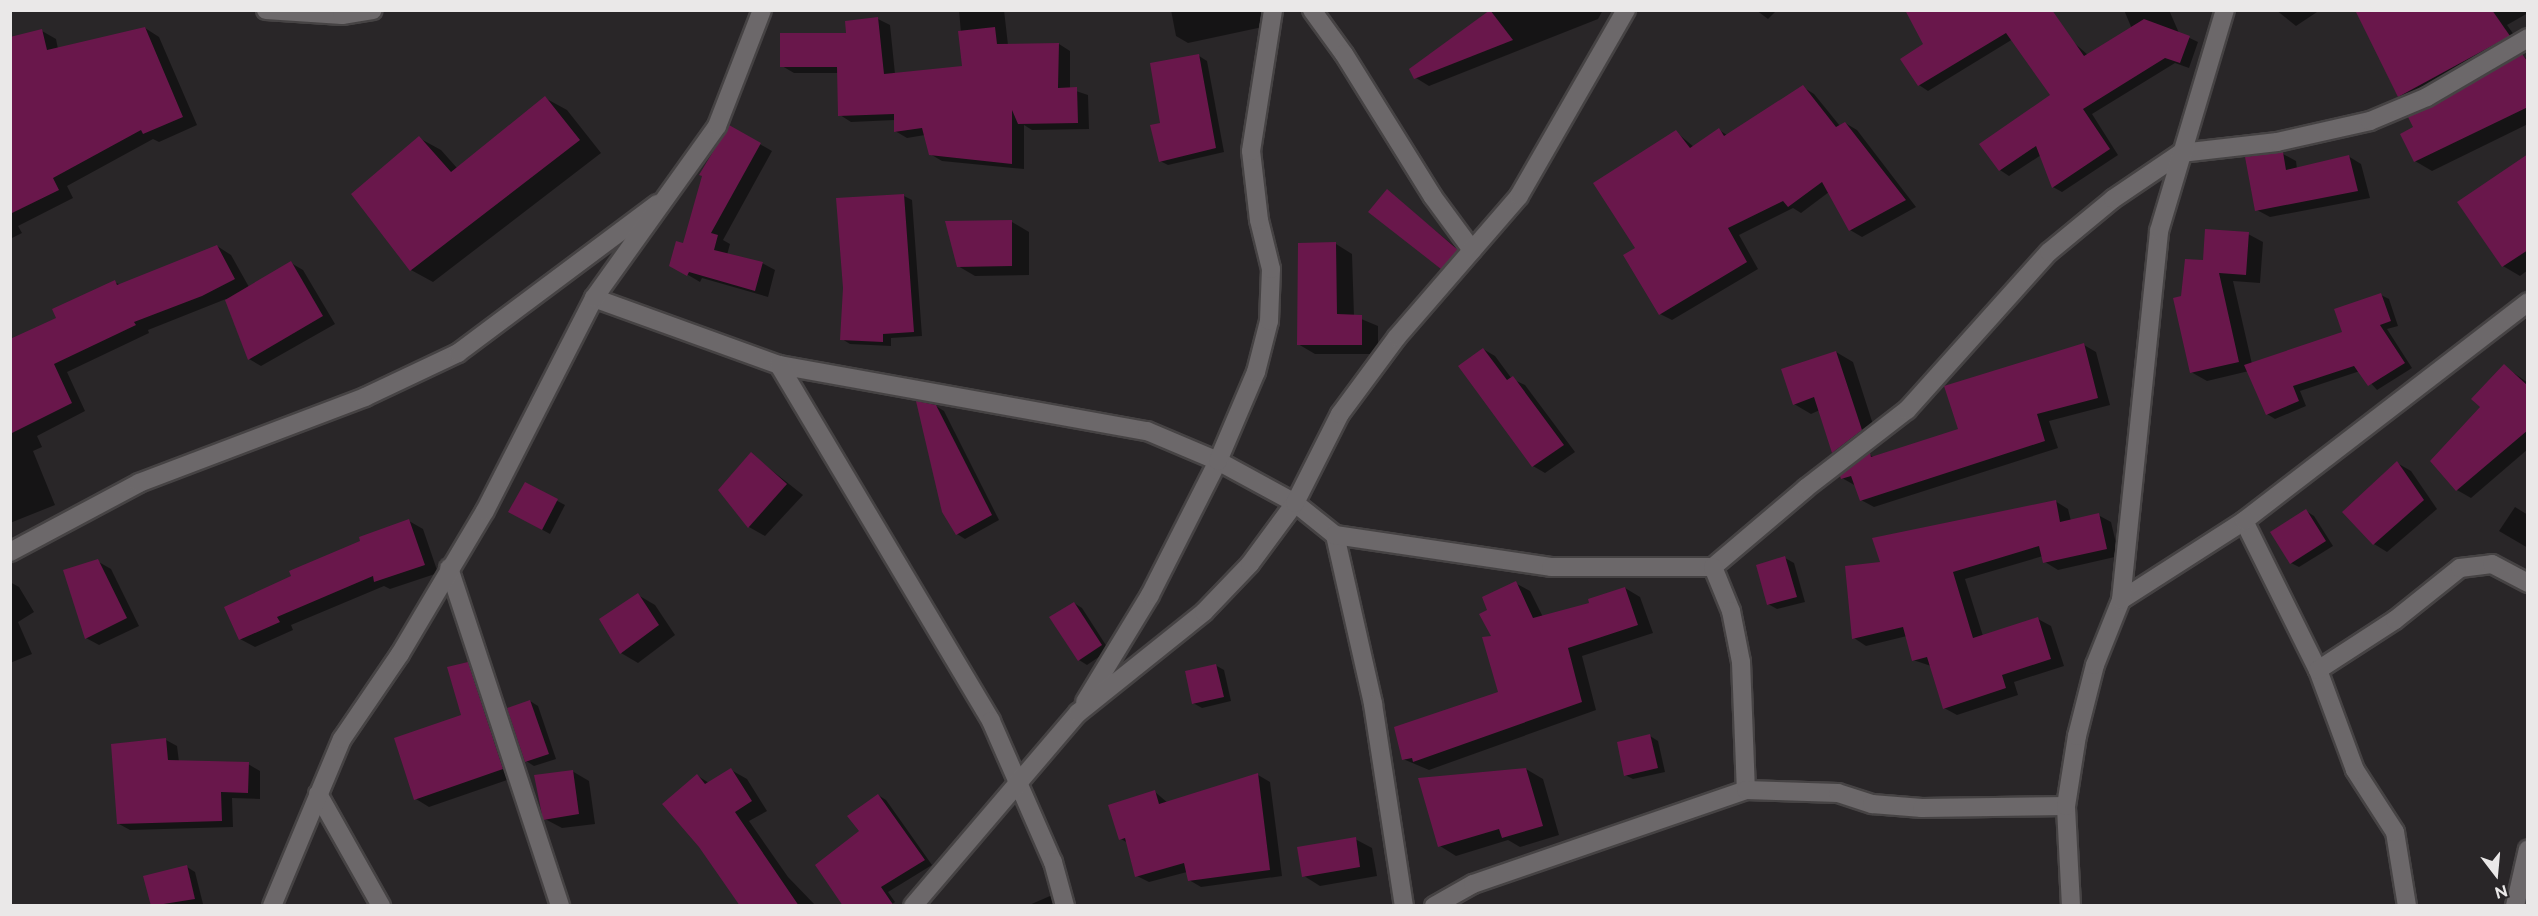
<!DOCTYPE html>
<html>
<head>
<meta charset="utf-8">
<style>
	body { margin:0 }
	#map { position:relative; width:2538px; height:916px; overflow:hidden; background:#292628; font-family:Raleway,sans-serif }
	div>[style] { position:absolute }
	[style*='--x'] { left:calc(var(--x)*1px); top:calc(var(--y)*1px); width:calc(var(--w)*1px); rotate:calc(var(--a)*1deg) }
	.shadow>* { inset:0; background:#0007 }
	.building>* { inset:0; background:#69174b }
	.roads { filter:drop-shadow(2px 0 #464344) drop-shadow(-2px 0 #464344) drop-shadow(0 2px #464344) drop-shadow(0 -2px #464344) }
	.minor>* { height:18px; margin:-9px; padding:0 9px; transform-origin:9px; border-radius:9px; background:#6c686a }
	span { translate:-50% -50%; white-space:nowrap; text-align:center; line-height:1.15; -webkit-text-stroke:4.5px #292628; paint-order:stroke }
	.frame { position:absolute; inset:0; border:12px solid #eae8e8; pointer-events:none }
	.north { position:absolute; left:2466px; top:844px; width:60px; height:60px; -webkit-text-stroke:4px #292628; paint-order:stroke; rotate:164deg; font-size:16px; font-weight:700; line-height:24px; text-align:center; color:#eae8e8 }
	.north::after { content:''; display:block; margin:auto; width:21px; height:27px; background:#eae8e8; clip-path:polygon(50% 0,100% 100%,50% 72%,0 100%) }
</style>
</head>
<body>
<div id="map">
	<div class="shadow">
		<i style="clip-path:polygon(959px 10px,1004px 10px,1008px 45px,1059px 44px,1070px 51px,1070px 89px,1088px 95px,1089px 129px,1032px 130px,1024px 125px,1024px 169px,942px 161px,930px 154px,925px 135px,907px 138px,895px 131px,895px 120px,851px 122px,840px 115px,839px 73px,794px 73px,782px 66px,878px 19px,890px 25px,895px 74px,964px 68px)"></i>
		<i style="clip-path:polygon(1171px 10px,1270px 10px,1272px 25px,1188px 43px,1176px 36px)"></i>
		<i style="clip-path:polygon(1493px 10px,1603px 10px,1598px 19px,1429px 86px,1416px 78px,1411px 70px)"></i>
		<i style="clip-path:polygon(1756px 10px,1777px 10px,1768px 19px)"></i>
		<i style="clip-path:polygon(1906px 10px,2071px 40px,2088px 55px,2132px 29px,2124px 10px,2169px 10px,2179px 33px,2198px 42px,2189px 68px,2175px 63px,2092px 114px,2118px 155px,2062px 192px,2053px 187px,2041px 155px,2009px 176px,2000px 170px,2052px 95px,2013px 39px,1928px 91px,1919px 85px,1925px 45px)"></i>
		<i style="clip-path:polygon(2276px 10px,2320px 10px,2296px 26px)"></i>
		<i style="clip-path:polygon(2357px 10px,2528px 10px,2528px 13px,2507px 25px,2519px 42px,2409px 102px,2399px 96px)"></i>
		<i style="clip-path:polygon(145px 28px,159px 37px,197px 125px,159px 142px,153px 139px,67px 186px,73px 198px,18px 226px,22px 233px,10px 239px,10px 39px,42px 31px,56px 39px,58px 49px)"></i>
		<i style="clip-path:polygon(1199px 56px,1207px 61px,1224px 152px,1168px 165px,1160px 161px)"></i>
		<i style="clip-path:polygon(2522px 56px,2528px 59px,2528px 124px,2432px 171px,2415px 161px)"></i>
		<i style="clip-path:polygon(1803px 87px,1814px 94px,1840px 126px,1845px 123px,1857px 130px,1916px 207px,1862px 237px,1850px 230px,1829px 192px,1801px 213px,1793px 208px,1739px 235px,1758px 269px,1672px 320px,1660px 314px,1637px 248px,1676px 132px,1694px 147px,1719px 130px,1727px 135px)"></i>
		<i style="clip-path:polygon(545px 98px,567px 110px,601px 153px,433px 282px,411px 270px,419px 138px,441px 150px,457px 168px)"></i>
		<i style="clip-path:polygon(730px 127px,772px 151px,723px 240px,730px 244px,727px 255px,762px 263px,775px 270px,768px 297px,702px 278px,700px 282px,671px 265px,684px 245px,704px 176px)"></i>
		<i style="clip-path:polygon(2283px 154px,2296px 161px,2297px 169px,2348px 156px,2361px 164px,2370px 198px,2270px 217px,2257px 210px)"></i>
		<i style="clip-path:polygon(1387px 191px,1465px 255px,1450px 273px,1442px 268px)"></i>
		<i style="clip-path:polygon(904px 196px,912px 200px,922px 336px,891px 338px,891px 346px,850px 344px,842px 339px)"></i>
		<i style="clip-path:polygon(2528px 215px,2528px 270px,2520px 276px,2503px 266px)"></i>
		<i style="clip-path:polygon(1012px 222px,1029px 232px,1029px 275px,975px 276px,958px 266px)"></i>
		<i style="clip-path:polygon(2248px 234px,2263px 242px,2260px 283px,2233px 281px,2252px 364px,2344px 333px,2381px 295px,2389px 299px,2398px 326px,2387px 329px,2412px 368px,2377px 390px,2360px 371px,2300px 391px,2306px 406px,2275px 419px,2267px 414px,2249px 371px,2207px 381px,2191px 372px,2182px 297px,2204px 261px)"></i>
		<i style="clip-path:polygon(1336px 244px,1352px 254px,1354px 316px,1378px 326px,1378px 354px,1315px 354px,1298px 344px)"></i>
		<i style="clip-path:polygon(217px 246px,231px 255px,249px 287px,291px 263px,303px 270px,335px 324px,261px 366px,249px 359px,226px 299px,148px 330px,149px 333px,67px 372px,85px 411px,37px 436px,42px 447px,33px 451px,55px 505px,10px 523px,10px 341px,58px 319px,114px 282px,121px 285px)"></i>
		<i style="clip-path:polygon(2084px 345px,2096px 352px,2110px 405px,2049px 421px,2058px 448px,1874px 507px,1861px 500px,1856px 486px,1842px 478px,1870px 455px,1874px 457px,1959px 430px)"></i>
		<i style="clip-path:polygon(1483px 349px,1495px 356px,1512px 379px,1525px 385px,1575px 452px,1545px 473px,1533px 466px,1460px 366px)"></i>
		<i style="clip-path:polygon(1836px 352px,1853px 362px,1878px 440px,1850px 462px,1834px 452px,1820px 410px,1811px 414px,1794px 404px)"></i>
		<i style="clip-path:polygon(2504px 366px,2528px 383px,2528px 449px,2471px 498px,2457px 490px,2482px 407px)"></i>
		<i style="clip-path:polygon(936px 406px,944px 411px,999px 520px,965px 539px,957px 534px)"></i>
		<i style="clip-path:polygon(751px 454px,803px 495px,765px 536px,749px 527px)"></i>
		<i style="clip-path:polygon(2397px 463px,2411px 471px,2437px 509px,2387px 552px,2374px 544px)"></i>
		<i style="clip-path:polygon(525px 484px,565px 505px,550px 534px,510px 512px)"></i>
		<i style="clip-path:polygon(2055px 501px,2068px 509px,2071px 521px,2098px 515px,2111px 522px,2119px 556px,2058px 570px,2045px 562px,2043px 556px,1965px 579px,1983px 636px,2038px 619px,2051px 626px,2064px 666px,2014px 682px,2018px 695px,1957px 715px,1944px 708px,1931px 666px,1913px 660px,1907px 636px,1866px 646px,1854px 638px,1882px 564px)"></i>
		<i style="clip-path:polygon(2515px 507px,2528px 515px,2528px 548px,2499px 531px)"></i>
		<i style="clip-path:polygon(2306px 511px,2314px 516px,2333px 546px,2299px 567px,2291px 563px)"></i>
		<i style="clip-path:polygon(409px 521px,423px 529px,438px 573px,390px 589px,384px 586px,291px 625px,293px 630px,255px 647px,240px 639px)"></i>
		<i style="clip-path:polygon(1785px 558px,1794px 563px,1805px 602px,1777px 609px,1768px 604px)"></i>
		<i style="clip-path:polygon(97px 561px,111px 569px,139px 626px,99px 645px,86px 638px)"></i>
		<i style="clip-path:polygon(10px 582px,19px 587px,34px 612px,18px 622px,32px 654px,10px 663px)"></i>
		<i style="clip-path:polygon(1515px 583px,1530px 591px,1543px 617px,1591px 604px,1625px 588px,1640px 597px,1653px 633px,1582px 656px,1596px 710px,1429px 770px,1403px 759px,1499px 693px,1489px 611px)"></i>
		<i style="clip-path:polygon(638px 595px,655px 605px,675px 635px,638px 663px,621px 653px)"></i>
		<i style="clip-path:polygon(1074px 603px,1082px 608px,1109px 650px,1087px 665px,1079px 660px)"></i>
		<i style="clip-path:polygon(468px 663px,482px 671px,516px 777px,429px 807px,416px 799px,463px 716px)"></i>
		<i style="clip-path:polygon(1215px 665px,1224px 670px,1231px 701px,1202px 708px,1193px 703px)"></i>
		<i style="clip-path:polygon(530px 701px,538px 706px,556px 759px,534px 766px,526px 761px)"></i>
		<i style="clip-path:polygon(1650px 736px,1658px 741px,1665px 772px,1633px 779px,1625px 775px)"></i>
		<i style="clip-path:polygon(166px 740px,177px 746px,179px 762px,248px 764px,260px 771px,260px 799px,232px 798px,233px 827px,130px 830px,119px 824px)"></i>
		<i style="clip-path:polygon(1526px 769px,1543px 779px,1559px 835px,1520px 847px,1508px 840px,1456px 856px,1440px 846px)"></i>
		<i style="clip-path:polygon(731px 770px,747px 779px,767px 811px,749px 821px,788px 877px,816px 906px,741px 906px,698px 776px,709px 783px)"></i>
		<i style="clip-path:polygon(572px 771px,589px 781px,595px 824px,562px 828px,545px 819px)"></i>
		<i style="clip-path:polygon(1258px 775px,1270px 782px,1282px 876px,1201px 887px,1189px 880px,1187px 872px,1149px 882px,1137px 876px,1128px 843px,1121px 839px,1155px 792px,1168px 803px)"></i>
		<i style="clip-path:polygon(878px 795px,886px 800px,932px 865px,888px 892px,895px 902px,889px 906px,845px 906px,861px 832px)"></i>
		<i style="clip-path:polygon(1355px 839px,1372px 848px,1377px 876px,1320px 886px,1304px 876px)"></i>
		<i style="clip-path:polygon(187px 867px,195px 872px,203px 904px,153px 906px)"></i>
		<i style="clip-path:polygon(1050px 896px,1067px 906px,1027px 906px)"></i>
	</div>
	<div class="building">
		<i style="clip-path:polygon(1490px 10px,1513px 40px,1414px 79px,1409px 69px)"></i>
		<i style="clip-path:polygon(1905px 10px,2052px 10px,2084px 56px,2144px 19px,2190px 36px,2180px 63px,2165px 58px,2083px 109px,2110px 149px,2052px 188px,2036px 146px,1999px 171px,1979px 144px,2050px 95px,2006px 33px,1918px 86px,1900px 59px,1923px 44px)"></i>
		<i style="clip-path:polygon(2355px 10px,2492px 10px,2510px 36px,2398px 97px)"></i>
		<i style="clip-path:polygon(878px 17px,884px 74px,962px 66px,958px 31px,995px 27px,997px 44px,1059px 43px,1058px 88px,1077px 87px,1078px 123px,1018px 124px,1012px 110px,1012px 164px,929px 155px,922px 128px,894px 132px,894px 114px,838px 116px,837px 67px,780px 67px,780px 33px,846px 33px,845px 21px)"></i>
		<i style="clip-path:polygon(145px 27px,183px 117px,143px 134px,141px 130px,53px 178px,59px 190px,10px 214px,10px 37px,42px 29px,47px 50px)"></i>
		<i style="clip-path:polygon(1199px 54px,1216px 148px,1159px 162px,1150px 125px,1160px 123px,1150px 63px)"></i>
		<i style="clip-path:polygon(2522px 54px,2528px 62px,2528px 107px,2414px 162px,2400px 134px,2413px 127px,2408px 117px)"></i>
		<i style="clip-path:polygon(1803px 85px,1836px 127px,1845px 122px,1906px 200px,1849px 231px,1822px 182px,1788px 207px,1783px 201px,1728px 228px,1747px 262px,1659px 315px,1623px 255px,1635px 248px,1593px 183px,1676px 130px,1690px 148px,1719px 128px,1724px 136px)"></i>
		<i style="clip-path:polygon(545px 96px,580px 140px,410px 271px,351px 194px,419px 136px,451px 172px)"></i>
		<i style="clip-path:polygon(729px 125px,761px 143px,711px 233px,718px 235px,714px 250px,763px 262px,755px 291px,689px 272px,687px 276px,669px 266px,676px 241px,683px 243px,702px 176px,699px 175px)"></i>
		<i style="clip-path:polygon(2283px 152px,2286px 170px,2349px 155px,2358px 191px,2255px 211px,2245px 157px)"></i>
		<i style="clip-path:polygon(2528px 154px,2528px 250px,2502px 267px,2457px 202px)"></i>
		<i style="clip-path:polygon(1387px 189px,1458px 250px,1441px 269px,1368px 212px)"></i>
		<i style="clip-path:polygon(904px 194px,914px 332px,883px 334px,883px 342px,840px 340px,843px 288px,836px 198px)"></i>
		<i style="clip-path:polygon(1012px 220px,1012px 266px,957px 267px,945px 221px)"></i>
		<i style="clip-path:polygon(2205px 229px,2249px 232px,2246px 275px,2219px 273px,2239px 362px,2190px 373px,2173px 298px,2181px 296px,2185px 259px,2203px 260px)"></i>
		<i style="clip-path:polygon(1336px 242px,1337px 314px,1362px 315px,1362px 345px,1297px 345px,1298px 243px)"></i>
		<i style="clip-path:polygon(217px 245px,235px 279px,202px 296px,134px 322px,136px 325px,54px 364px,72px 403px,10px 434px,10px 339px,56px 318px,52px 309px,115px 280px,117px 285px)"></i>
		<i style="clip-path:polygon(291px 261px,323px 316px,248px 360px,225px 300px)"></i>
		<i style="clip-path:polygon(2381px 293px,2391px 321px,2380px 325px,2405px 363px,2368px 386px,2354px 366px,2293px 386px,2299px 401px,2266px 415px,2244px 365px,2342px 332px,2334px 309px)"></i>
		<i style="clip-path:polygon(2084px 343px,2098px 398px,2037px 414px,2045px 441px,1860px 501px,1851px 476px,1841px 479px,1840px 476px,1870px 453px,1871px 457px,1958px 429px,1944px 386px)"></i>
		<i style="clip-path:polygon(1483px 348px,1507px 380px,1513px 376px,1564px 445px,1532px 467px,1458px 366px)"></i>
		<i style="clip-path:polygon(1836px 351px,1862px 430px,1832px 453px,1814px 397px,1793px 405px,1781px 369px)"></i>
		<i style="clip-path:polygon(2504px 364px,2528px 386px,2528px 430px,2456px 491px,2430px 461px,2480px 407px,2471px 399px)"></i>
		<i style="clip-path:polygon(916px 401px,936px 405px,992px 515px,956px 535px,942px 512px)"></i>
		<i style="clip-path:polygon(751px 452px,787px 484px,748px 528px,718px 490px)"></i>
		<i style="clip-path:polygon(2397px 461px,2424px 500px,2373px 545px,2342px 512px)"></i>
		<i style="clip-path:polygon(525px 482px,558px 499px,542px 530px,508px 512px)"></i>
		<i style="clip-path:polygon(2056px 500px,2060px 522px,2099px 513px,2107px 549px,2043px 563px,2039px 546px,1953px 572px,1973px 638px,2038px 617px,2051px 659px,2002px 675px,2006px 688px,1943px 709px,1927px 657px,1912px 661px,1903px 627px,1852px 639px,1845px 566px,1880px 562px,1872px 538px)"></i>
		<i style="clip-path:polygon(2306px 509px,2326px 541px,2290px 564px,2270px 532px)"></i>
		<i style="clip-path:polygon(409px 519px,425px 565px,374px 582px,373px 576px,277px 617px,280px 622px,239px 640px,224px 607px,291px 576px,289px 571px,360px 541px,359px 537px)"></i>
		<i style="clip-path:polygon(1785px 556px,1797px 597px,1767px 605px,1756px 565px)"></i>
		<i style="clip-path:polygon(98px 559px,127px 618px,85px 639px,63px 570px)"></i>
		<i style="clip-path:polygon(1516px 581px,1533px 618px,1589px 603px,1588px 599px,1625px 587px,1638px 625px,1568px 648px,1582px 702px,1413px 762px,1412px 758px,1402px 760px,1394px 727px,1498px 692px,1482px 637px,1491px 636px,1479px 614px,1487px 610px,1482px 597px)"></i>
		<i style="clip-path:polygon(638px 593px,659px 625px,620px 654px,599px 619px)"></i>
		<i style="clip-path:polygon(1074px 602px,1102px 645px,1078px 661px,1049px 617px)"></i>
		<i style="clip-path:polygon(468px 662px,503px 769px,414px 800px,394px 738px,461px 715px,447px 667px)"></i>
		<i style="clip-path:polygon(1216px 664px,1224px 697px,1192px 704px,1185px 671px)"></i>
		<i style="clip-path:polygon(530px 700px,549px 754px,525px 762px,507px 708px)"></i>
		<i style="clip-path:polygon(1650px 734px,1658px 768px,1624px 776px,1617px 742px)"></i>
		<i style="clip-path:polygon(166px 738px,168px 760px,249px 762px,248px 793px,221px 792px,222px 821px,117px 824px,111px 744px)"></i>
		<i style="clip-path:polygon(731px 768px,752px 801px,735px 812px,799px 906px,740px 906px,699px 847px,662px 804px,697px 774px,705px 784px)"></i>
		<i style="clip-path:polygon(1526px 768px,1543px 826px,1502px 838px,1499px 829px,1438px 847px,1418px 778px)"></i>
		<i style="clip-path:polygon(573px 770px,579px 814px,543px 820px,534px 775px)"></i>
		<i style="clip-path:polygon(1258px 773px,1270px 870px,1188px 881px,1184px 863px,1135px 877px,1125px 838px,1119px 840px,1108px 805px,1155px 790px,1159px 804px)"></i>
		<i style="clip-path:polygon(878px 794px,925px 860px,881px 887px,894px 906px,843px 906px,815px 865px,859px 831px,847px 816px)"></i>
		<i style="clip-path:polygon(1356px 837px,1360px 867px,1302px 877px,1297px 847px)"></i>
		<i style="clip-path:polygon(187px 865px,195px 899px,151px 906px,143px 876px)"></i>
	</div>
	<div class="roads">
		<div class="minor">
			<i style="--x:266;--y:10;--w:76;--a:3.8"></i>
			<i style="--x:342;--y:15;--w:31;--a:-9"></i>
			<i style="--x:1312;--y:10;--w:54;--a:54"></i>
			<i style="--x:1344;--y:54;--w:168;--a:58.1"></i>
			<i style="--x:1433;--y:197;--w:66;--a:53.7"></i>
			<i style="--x:594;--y:298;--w:197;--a:19.9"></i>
			<i style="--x:779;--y:365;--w:374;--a:10.2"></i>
			<i style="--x:1147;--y:431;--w:77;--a:22.9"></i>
			<i style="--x:1218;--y:461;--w:88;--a:28.6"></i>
			<i style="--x:1295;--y:503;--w:51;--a:38.7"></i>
			<i style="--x:1335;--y:535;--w:173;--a:77.3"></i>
			<i style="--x:1373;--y:704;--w:204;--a:81.3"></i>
			<i style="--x:779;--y:365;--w:414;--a:59.2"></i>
			<i style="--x:991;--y:721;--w:154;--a:66.3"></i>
			<i style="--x:1053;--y:862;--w:46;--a:74.7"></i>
			<i style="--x:2244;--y:521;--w:166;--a:63.6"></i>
			<i style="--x:1335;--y:535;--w:218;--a:8.4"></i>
			<i style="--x:1551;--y:567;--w:162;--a:0"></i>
			<i style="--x:1713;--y:567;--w:122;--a:-40.3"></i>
			<i style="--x:1806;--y:488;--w:128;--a:-37.7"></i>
			<i style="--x:1907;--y:410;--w:212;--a:-48.1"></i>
			<i style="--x:2049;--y:252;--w:83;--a:-39.6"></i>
			<i style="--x:2113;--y:199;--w:82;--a:-34.1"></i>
			<i style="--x:2181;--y:153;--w:97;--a:-6.5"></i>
			<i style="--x:2277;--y:142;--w:95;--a:-12.7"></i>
			<i style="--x:2370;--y:121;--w:62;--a:-22.8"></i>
			<i style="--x:2427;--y:97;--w:117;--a:-30.3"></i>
			<i style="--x:10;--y:552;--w:146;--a:-28.1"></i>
			<i style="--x:139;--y:483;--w:242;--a:-20.8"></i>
			<i style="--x:365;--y:397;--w:103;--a:-25.3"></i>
			<i style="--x:458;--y:353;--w:249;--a:-36.8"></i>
			<i style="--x:1713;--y:567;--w:48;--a:67.8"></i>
			<i style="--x:1731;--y:611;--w:52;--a:78.9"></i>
			<i style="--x:1741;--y:662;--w:128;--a:87.8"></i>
			<i style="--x:449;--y:568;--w:356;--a:71.8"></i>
			<i style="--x:2121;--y:600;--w:146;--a:-32.7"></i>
			<i style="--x:2244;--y:521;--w:359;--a:-37.6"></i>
			<i style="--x:1085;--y:702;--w:125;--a:-58.7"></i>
			<i style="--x:1150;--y:595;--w:150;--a:-63.1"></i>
			<i style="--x:1218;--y:461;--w:97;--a:-66.9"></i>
			<i style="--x:1256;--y:372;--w:53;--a:-75.7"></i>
			<i style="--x:1269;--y:321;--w:52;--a:-87.8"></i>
			<i style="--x:1271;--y:269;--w:50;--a:-103.8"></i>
			<i style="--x:1259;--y:220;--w:69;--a:-96.6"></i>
			<i style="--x:1251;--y:151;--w:143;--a:-81.1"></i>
			<i style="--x:318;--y:794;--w:129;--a:60.6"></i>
			<i style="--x:272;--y:906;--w:181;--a:-67.3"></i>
			<i style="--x:342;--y:739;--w:103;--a:-55.7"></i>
			<i style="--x:400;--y:654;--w:166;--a:-59.3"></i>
			<i style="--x:485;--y:511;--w:239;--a:-62.9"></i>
			<i style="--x:594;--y:298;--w:211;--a:-54.4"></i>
			<i style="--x:717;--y:126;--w:124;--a:-68.8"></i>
			<i style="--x:913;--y:906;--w:254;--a:-49.5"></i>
			<i style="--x:1078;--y:713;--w:161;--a:-38.7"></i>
			<i style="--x:1204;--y:612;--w:66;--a:-46.2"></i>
			<i style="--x:1250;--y:564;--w:76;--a:-53.6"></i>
			<i style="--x:1295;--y:503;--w:100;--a:-63.2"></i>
			<i style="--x:1340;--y:414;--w:96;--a:-53.5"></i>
			<i style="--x:1397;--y:337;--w:186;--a:-49.1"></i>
			<i style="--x:1519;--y:196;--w:215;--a:-60.1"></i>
			<i style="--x:1434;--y:906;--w:45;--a:-29.4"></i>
			<i style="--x:1473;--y:884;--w:289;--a:-19"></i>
			<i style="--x:1746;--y:790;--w:92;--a:1.9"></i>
			<i style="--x:1838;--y:793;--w:36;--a:18"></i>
			<i style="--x:1872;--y:804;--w:50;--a:4.6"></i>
			<i style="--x:1922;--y:808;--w:144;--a:-0.8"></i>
			<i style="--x:2071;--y:906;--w:100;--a:-92.9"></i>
			<i style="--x:2066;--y:806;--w:71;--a:-81.1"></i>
			<i style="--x:2077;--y:736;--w:73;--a:-75.8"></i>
			<i style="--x:2095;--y:665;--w:70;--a:-68.2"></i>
			<i style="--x:2121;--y:600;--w:371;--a:-84.1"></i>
			<i style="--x:2159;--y:231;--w:231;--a:-73.4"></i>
			<i style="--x:2407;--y:906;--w:75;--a:-99.2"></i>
			<i style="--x:2395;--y:832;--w:74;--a:-122.8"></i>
			<i style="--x:2355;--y:770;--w:107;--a:-110.3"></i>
			<i style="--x:2318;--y:670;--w:92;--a:-33"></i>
			<i style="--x:2395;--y:620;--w:83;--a:-38.7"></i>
			<i style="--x:2460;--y:568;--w:32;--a:-7"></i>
			<i style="--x:2492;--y:564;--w:41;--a:27.8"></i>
			<i style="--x:2515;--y:906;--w:58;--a:-77.2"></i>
		</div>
	</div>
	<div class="frame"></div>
	<div class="north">N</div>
</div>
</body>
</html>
